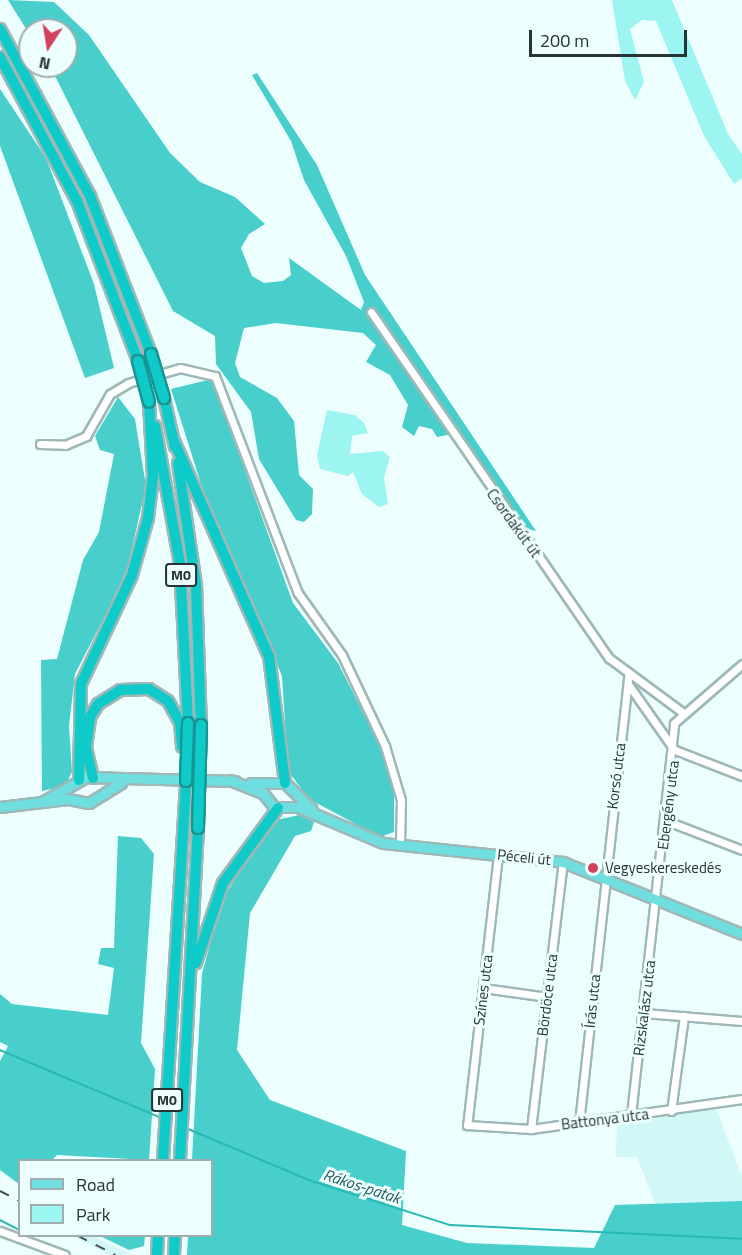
<!DOCTYPE html>
<html>
<head>
<meta charset="utf-8">
<style>
	body { margin:0 }
	#map { position:relative; width:742px; height:1255px; overflow:hidden; background:#edfefe; font-family:"Titillium Web",sans-serif }
	div>[style] { position:absolute }
	[style*='--x'] { left:calc(var(--x)*1px); top:calc(var(--y)*1px); width:calc(var(--w)*1px); rotate:calc(var(--a)*1deg) }
	.built>* { inset:0; background:#d1f8f6 }
	.green>* { inset:0; background:#9df5f2 }
	.forest>* { inset:0; background:#48cecb }
	.stream>* { height:1.5px; margin:-0.75px; padding:0 0.75px; transform-origin:0.75px; border-radius:0.75px; background:#28b8b5 }
	.roads { filter:drop-shadow(2px 0 #9db8b7) drop-shadow(-2px 0 #9db8b7) drop-shadow(0 2px #9db8b7) drop-shadow(0 -2px #9db8b7) }
	.minor>* { height:7px; margin:-3.5px; padding:0 3.5px; transform-origin:3.5px; border-radius:3.5px; background:#fff }
	.major>* { height:9px; margin:-4.5px; padding:0 4.5px; transform-origin:4.5px; border-radius:4.5px; background:#6edfde }
	.highway>* { height:10px; margin:-5px; padding:0 5px; transform-origin:5px; border-radius:5px; background:#0ecac8 }
	.rail>* { height:1.5px; margin-top:-0.75px; transform-origin:0; background:repeating-linear-gradient(90deg,#445050 0 10px,transparent 0 20px) }
	.bridges { filter:drop-shadow(2px 0 #179594) drop-shadow(-2px 0 #179594) drop-shadow(0 2px #179594) drop-shadow(0 -2px #179594) }
	.highway-bridge>* { height:10px; margin:-5px; padding:0 5px; transform-origin:5px; border-radius:5px; background:#0ecac8 }
	.dots>* { width:16px; height:16px; translate:-50% -50%; box-sizing:border-box; border:3px solid #edfefe; border-radius:50% }
	span { translate:-50% -50%; white-space:nowrap; text-align:center; line-height:1.15; -webkit-text-stroke:6px #edfefe; paint-order:stroke }
	.shield-label span { padding:2px 4px; background:#edfefe; border:2px solid; border-radius:4px; -webkit-text-stroke-width:0 }
	.shield-label { font-size:14px; color:#283333; font-weight:700 }
	.street-label { font-size:15px; color:#283333 }
	.poi-label { font-size:15px; color:#283333 }
	.left { translate:0 -50%; text-align:left }
	.water-label { font-size:16px; color:#1f5655; font-style:italic }
	.legend { position:absolute; left:18px; top:1159px; width:195px; height:78px; box-sizing:border-box; background:#edfefe; border:2px solid #9eadad; margin:0; padding:8px 10px; list-style:none; font-size:18px; color:#283333 }
	.legend li { display:flex; align-items:center; gap:12px; height:30px }
	.legend b { width:30px; border:2px solid #9eadad }
	.north { position:absolute; left:18px; top:18px; width:60px; height:60px; box-sizing:border-box; background:#edfefe; border:2px solid #9eadad; border-radius:50%; rotate:192deg; font-size:16px; font-weight:700; line-height:24px; text-align:center; color:#283333 }
	.north::after { content:''; display:block; margin:auto; width:21px; height:27px; background:#d2425e; clip-path:polygon(50% 0,100% 100%,50% 72%,0 100%) }
	.scale { position:absolute; left:529px; top:30px; width:158px; height:27px; box-sizing:border-box; border:3px solid #283333; border-top:0; padding-left:8px; font-size:18px; line-height:21px; white-space:nowrap; color:#283333; -webkit-text-stroke:4px #edfefe; paint-order:stroke }
</style>
</head>
<body>
<div id="map">
	<div class="built">
		<i style="clip-path:polygon(716px 1108px,742px 1177px,742px 1201px,657px 1208px,637px 1157px,616px 1157px,617px 1125px)"></i>
		<i style="clip-path:polygon(72px 1236px,93px 1236px,132px 1255px,110px 1255px)"></i>
	</div>
	<div class="green">
		<i style="clip-path:polygon(612px 0,672px 0,728px 134px,742px 154px,742px 178px,734px 184px,704px 136px,656px 21px,642px 20px,630px 29px,644px 82px,635px 100px,625px 81px)"></i>
		<i style="clip-path:polygon(327px 410px,355px 415px,364px 423px,368px 433px,352px 436px,350px 454px,383px 451px,390px 457px,384px 478px,388px 504px,379px 507px,362px 494px,353px 472px,348px 476px,320px 469px,317px 455px)"></i>
	</div>
	<div class="forest">
		<i style="clip-path:polygon(8px 0,54px 2px,89px 35px,170px 153px,200px 182px,235px 197px,265px 224px,249px 234px,241px 248px,252px 276px,264px 283px,283px 281px,291px 275px,289px 258px,361px 310px,364px 302px,346px 256px,304px 180px,291px 141px,252px 75px,257px 73px,317px 165px,365px 275px,536px 531px,522px 528px,452px 434px,437px 437px,432px 429px,419px 426px,414px 436px,402px 427px,408px 405px,390px 375px,366px 362px,376px 345px,363px 333px,276px 323px,244px 328px,235px 363px,240px 377px,277px 398px,294px 421px,299px 475px,313px 489px,312px 514px,304px 522px,296px 520px,259px 459px,251px 412px,216px 364px,215px 336px,173px 311px,50px 66px,66px 66px,66px 30px,30px 30px,30px 35px)"></i>
		<i style="clip-path:polygon(0 89px,46px 158px,94px 284px,114px 368px,85px 378px,0 146px)"></i>
		<i style="clip-path:polygon(212px 379px,293px 603px,338px 663px,384px 754px,394px 796px,394px 832px,380px 837px,309px 799px,288px 771px,282px 676px,201px 484px,171px 389px)"></i>
		<i style="clip-path:polygon(118px 397px,135px 419px,146px 486px,126px 575px,75px 674px,69px 726px,72px 772px,65px 786px,42px 791px,41px 660px,57px 659px,83px 560px,99px 532px,114px 454px,100px 450px,95px 436px)"></i>
		<i style="clip-path:polygon(299px 815px,314px 822px,311px 831px,295px 836px,250px 913px,237px 1050px,270px 1100px,406px 1151px,402px 1225px,467px 1243px,594px 1248px,615px 1205px,742px 1201px,742px 1255px,187px 1255px,188px 1236px,212px 1236px,212px 1160px,192px 1160px,202px 974px,222px 900px,272px 821px)"></i>
		<i style="clip-path:polygon(118px 836px,141px 838px,154px 854px,141px 1043px,155px 1069px,149px 1160px,57px 1155px,52px 1160px,20px 1160px,19px 1184px,0 1170px,0 1061px,8px 1046px,0 1042px,0 994px,12px 1004px,108px 1015px,114px 968px,98px 964px,101px 948px,114px 948px)"></i>
		<i style="clip-path:polygon(100px 1236px,145px 1236px,144px 1246px,129px 1250px)"></i>
	</div>
	<div class="stream">
		<i style="--x:0;--y:1050;--w:176;--a:22.8"></i>
		<i style="--x:186;--y:1128;--w:134;--a:22.9"></i>
		<i style="--x:309;--y:1180;--w:148;--a:17.7"></i>
		<i style="--x:450;--y:1225;--w:292;--a:2.7"></i>
		<i style="--x:0;--y:1220;--w:22;--a:27"></i>
	</div>
	<div class="roads">
		<div class="minor">
			<i style="--x:371;--y:312;--w:420;--a:55.5"></i>
			<i style="--x:609;--y:658;--w:91;--a:36.5"></i>
			<i style="--x:40;--y:444;--w:25;--a:2"></i>
			<i style="--x:65;--y:445;--w:23;--a:-23"></i>
			<i style="--x:86;--y:436;--w:48;--a:-60.3"></i>
			<i style="--x:110;--y:394;--w:21;--a:-31"></i>
			<i style="--x:128;--y:383;--w:54;--a:-16.1"></i>
			<i style="--x:180;--y:368;--w:36;--a:13"></i>
			<i style="--x:215;--y:376;--w:232;--a:69.1"></i>
			<i style="--x:298;--y:593;--w:76;--a:54.6"></i>
			<i style="--x:342;--y:655;--w:101;--a:64.7"></i>
			<i style="--x:385;--y:746;--w:56;--a:73.5"></i>
			<i style="--x:401;--y:800;--w:45;--a:91.3"></i>
			<i style="--x:628;--y:684;--w:78;--a:54.9"></i>
			<i style="--x:675;--y:750;--w:72;--a:21.2"></i>
			<i style="--x:667;--y:821;--w:80;--a:21.1"></i>
			<i style="--x:498;--y:855;--w:272;--a:96.5"></i>
			<i style="--x:467;--y:1125;--w:64;--a:3.6"></i>
			<i style="--x:531;--y:1129;--w:213;--a:-8.1"></i>
			<i style="--x:483;--y:988;--w:65;--a:8"></i>
			<i style="--x:644;--y:1013;--w:98;--a:4.7"></i>
			<i style="--x:671;--y:1111;--w:96;--a:-82.2"></i>
			<i style="--x:631;--y:1115;--w:394;--a:-83.7"></i>
			<i style="--x:674;--y:723;--w:90;--a:-40.9"></i>
			<i style="--x:579;--y:1123;--w:453;--a:-83.7"></i>
			<i style="--x:531;--y:1129;--w:269;--a:-83.2"></i>
			<i style="--x:0;--y:1231;--w:69;--a:20.3"></i>
		</div>
		<div class="major">
			<i style="--x:230;--y:780;--w:35;--a:22"></i>
			<i style="--x:263;--y:793;--w:18;--a:52"></i>
			<i style="--x:274;--y:807;--w:24;--a:0"></i>
			<i style="--x:298;--y:807;--w:92;--a:23"></i>
			<i style="--x:383;--y:843;--w:181;--a:6"></i>
			<i style="--x:563;--y:862;--w:193;--a:21.9"></i>
			<i style="--x:251;--y:783;--w:34;--a:0"></i>
			<i style="--x:285;--y:783;--w:37;--a:44"></i>
			<i style="--x:42;--y:802;--w:51;--a:-29.6"></i>
			<i style="--x:86;--y:777;--w:149;--a:1.5"></i>
			<i style="--x:0;--y:807;--w:68;--a:-6.7"></i>
			<i style="--x:68;--y:799;--w:21;--a:11"></i>
			<i style="--x:89;--y:803;--w:38;--a:-32"></i>
		</div>
		<div class="highway">
			<i style="--x:0;--y:29;--w:190;--a:61.7"></i>
			<i style="--x:90;--y:196;--w:169;--a:68.9"></i>
			<i style="--x:0;--y:57;--w:163;--a:61.9"></i>
			<i style="--x:77;--y:201;--w:171;--a:69.1"></i>
			<i style="--x:164;--y:398;--w:50;--a:77.3"></i>
			<i style="--x:155;--y:426;--w:140;--a:79.7"></i>
			<i style="--x:180;--y:564;--w:159;--a:87.1"></i>
			<i style="--x:174;--y:441;--w:235;--a:66.2"></i>
			<i style="--x:269;--y:656;--w:128;--a:82.8"></i>
			<i style="--x:178;--y:463;--w:123;--a:81.6"></i>
			<i style="--x:196;--y:585;--w:140;--a:88"></i>
			<i style="--x:93;--y:778;--w:32;--a:-103"></i>
			<i style="--x:86;--y:747;--w:30;--a:-82"></i>
			<i style="--x:90;--y:717;--w:15;--a:-58"></i>
			<i style="--x:98;--y:704;--w:26;--a:-32"></i>
			<i style="--x:120;--y:690;--w:29;--a:-2"></i>
			<i style="--x:149;--y:689;--w:22;--a:32"></i>
			<i style="--x:168;--y:701;--w:25;--a:61"></i>
			<i style="--x:180;--y:723;--w:24;--a:85"></i>
			<i style="--x:79;--y:780;--w:96;--a:-88.8"></i>
			<i style="--x:81;--y:684;--w:120;--a:-64.9"></i>
			<i style="--x:132;--y:575;--w:59;--a:-74.3"></i>
			<i style="--x:148;--y:518;--w:42;--a:-83.2"></i>
			<i style="--x:153;--y:476;--w:74;--a:-93.1"></i>
			<i style="--x:196;--y:963;--w:84;--a:-71.4"></i>
			<i style="--x:223;--y:883;--w:93;--a:-53.7"></i>
			<i style="--x:163;--y:1160;--w:380;--a:-86.5"></i>
			<i style="--x:180;--y:1160;--w:332;--a:-86.9"></i>
			<i style="--x:157;--y:1255;--w:19;--a:-87"></i>
			<i style="--x:174;--y:1255;--w:19;--a:-87"></i>
		</div>
	</div>
	<div class="rail">
		<i style="--x:0;--y:1191;--w:22;--a:27"></i>
		<i style="--x:78;--y:1236;--w:42;--a:26.6"></i>
	</div>
	<div class="bridges">
		<div class="highway-bridge">
			<i style="--x:151;--y:354;--w:46;--a:73.5"></i>
			<i style="--x:138;--y:361;--w:42;--a:75"></i>
			<i style="--x:186;--y:781;--w:58;--a:-88"></i>
			<i style="--x:198;--y:828;--w:103;--a:-88.3"></i>
		</div>
	</div>
	<div class="dots">
		<i style="left:593px;top:868px;background:#d2425e"></i>
	</div>
	<div class="shield-label">
		<span style="left:181px;top:575px">M0</span>
		<span style="left:167px;top:1100px">M0</span>
	</div>
	<div class="street-label">
		<span style="left:514px;top:523px;rotate:54deg">Csordakút út</span>
		<span style="left:616px;top:776px;rotate:-83deg">Korsó utca</span>
		<span style="left:668px;top:805px;rotate:-83deg">Ebergény utca</span>
		<span style="left:524px;top:857px;rotate:6deg">Péceli út</span>
		<span style="left:483px;top:990px;rotate:-83deg">Színes utca</span>
		<span style="left:547px;top:995px;rotate:-83deg">Bördöce utca</span>
		<span style="left:592px;top:1001px;rotate:-84deg">Írás utca</span>
		<span style="left:644px;top:1008px;rotate:-83deg">Rizskalász utca</span>
		<span style="left:605px;top:1119px;rotate:-7deg">Battonya utca</span>
	</div>
	<div class="poi-label">
		<span class="left" style="left:605px;top:868px">Vegyeskereskedés</span>
	</div>
	<div class="water-label">
		<span style="left:362px;top:1186px;rotate:18deg">Rákos-patak</span>
	</div>
	<ul class="legend">
	<li><b style="height:8px;background:#6edfde"></b>Road</li>
	<li><b style="height:16px;background:#9df5f2"></b>Park</li>
	</ul>
	<div class="north">N</div>
	<div class="scale">200 m</div>
</div>
</body>
</html>
